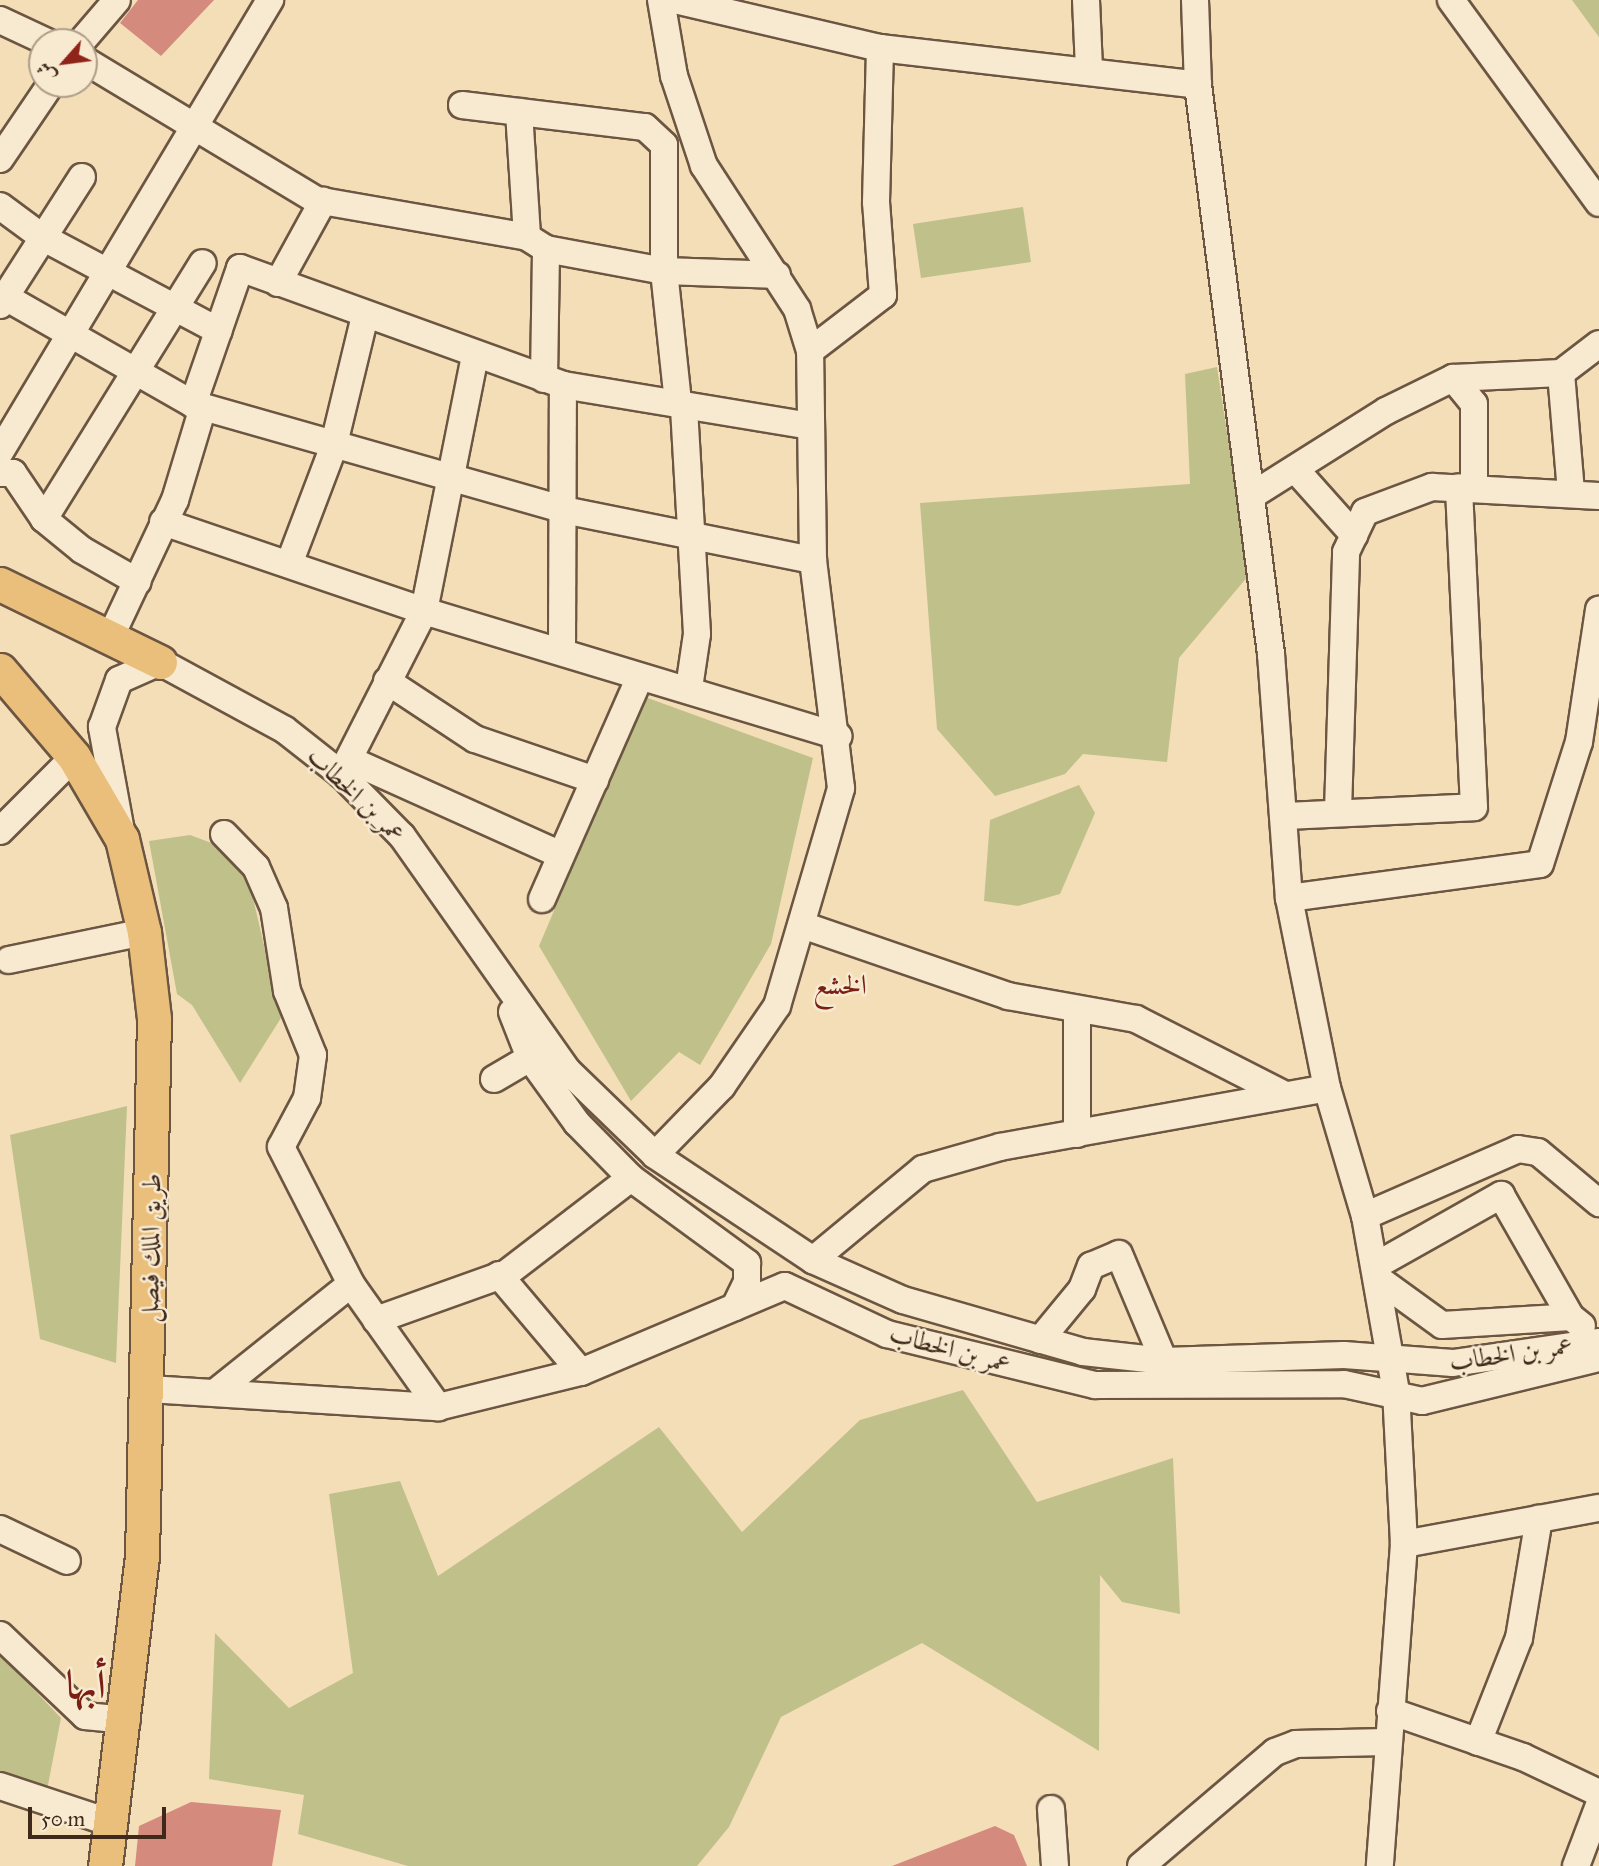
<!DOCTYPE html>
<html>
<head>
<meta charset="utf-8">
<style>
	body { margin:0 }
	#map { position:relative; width:1599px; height:1866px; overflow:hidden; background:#f4deb8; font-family:"IM FELL Great Primer",Amiri,serif }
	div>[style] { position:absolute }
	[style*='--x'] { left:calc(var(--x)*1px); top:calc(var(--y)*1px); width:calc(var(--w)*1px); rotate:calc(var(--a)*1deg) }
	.green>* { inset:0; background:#c0c08b }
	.building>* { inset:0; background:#d58a7e }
	.roads { filter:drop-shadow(2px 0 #6c5642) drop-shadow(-2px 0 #6c5642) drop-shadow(0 2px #6c5642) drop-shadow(0 -2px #6c5642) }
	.minor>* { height:26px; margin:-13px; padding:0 13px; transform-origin:13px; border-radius:13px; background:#f8ead1 }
	.major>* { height:33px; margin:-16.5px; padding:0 16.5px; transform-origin:16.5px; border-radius:16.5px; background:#eabf7c }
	span { translate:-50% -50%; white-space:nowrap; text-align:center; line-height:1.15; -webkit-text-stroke:5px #f8ead1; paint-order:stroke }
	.street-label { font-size:26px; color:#3f291a }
	.neighbourhood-label { font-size:28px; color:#7a1f14 }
	.town-label { font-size:40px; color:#7a1f14; font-weight:700 }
	.north { position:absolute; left:28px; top:28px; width:70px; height:70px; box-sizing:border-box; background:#f8ead1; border:2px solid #ae9d88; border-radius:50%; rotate:242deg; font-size:19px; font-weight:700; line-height:28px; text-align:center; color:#3f291a }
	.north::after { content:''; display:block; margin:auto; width:24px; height:32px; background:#8f2418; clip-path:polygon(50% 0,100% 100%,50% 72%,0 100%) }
	.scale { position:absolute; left:28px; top:1807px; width:138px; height:32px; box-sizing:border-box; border:4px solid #3f291a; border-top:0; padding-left:9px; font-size:21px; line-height:24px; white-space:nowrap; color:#3f291a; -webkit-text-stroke:5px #f8ead1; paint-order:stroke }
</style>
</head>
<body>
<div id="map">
	<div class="green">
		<i style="clip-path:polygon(1572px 0,1599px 0,1599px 37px)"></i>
		<i style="clip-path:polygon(1023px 207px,1031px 262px,921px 278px,913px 224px)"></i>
		<i style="clip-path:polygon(1217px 367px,1249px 575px,1179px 658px,1167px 762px,1083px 754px,1065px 774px,995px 796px,937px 729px,920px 503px,1190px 484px,1185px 374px)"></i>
		<i style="clip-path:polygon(645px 697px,813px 758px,771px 944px,700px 1065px,679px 1052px,631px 1101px,539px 946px)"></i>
		<i style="clip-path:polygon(1079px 785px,1095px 813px,1060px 894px,1018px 906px,984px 901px,990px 820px)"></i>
		<i style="clip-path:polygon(190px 835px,225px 848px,249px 881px,281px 1018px,240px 1083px,192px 1005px,177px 994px,149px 841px)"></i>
		<i style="clip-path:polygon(127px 1106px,116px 1363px,40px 1339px,10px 1135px)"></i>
		<i style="clip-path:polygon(963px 1390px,1037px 1502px,1173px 1458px,1180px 1614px,1122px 1602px,1100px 1575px,1099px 1751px,922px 1643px,781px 1717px,729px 1827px,697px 1866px,408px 1866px,298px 1834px,304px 1795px,209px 1779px,215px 1633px,289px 1708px,353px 1673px,329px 1494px,400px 1481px,438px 1576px,659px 1427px,742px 1532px,860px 1420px)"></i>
		<i style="clip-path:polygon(0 1654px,61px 1718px,47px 1790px,0 1772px)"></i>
	</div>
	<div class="building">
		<i style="clip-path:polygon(138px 0,214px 0,161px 56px,120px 23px)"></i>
		<i style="clip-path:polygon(191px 1802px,281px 1810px,272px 1866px,135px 1866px,139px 1826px)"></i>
		<i style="clip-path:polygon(995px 1826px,1014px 1835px,1027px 1866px,892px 1866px)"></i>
	</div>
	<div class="roads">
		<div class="minor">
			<i style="--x:675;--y:0;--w:211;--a:13.2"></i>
			<i style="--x:880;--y:48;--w:320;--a:6.6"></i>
			<i style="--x:1086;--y:0;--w:69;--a:87.5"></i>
			<i style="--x:1195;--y:0;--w:85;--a:88"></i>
			<i style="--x:1198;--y:85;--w:574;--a:82.69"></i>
			<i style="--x:1271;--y:654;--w:245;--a:85.8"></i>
			<i style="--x:1289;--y:898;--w:194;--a:78.7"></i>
			<i style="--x:1327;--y:1088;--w:134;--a:73.5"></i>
			<i style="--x:1365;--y:1216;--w:178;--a:80"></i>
			<i style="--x:1396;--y:1391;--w:153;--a:87"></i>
			<i style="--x:1404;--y:1544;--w:323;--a:94.3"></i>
			<i style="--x:1451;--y:0;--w:251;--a:53.9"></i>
			<i style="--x:0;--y:20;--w:52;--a:25.1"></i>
			<i style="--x:81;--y:42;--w:55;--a:-49.4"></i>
			<i style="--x:84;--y:60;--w:271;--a:31.1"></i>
			<i style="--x:316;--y:200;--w:214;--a:9.9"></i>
			<i style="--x:527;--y:237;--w:22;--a:32"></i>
			<i style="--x:546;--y:249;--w:120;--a:10.6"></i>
			<i style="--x:664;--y:271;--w:113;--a:2"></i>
			<i style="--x:462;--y:105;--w:184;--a:6.9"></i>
			<i style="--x:645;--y:127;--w:26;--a:43"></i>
			<i style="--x:664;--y:145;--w:126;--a:90"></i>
			<i style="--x:664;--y:271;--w:132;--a:83.9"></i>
			<i style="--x:519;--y:112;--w:125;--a:86.3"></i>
			<i style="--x:0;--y:159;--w:91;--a:-55.8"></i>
			<i style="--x:0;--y:206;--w:52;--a:36.4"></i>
			<i style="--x:42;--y:237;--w:200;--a:28"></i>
			<i style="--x:278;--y:283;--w:94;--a:-61.2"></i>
			<i style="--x:0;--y:294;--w:222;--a:29.7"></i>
			<i style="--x:193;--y:404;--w:386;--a:15.9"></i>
			<i style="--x:564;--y:510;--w:254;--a:11.4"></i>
			<i style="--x:0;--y:305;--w:152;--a:-57.4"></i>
			<i style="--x:810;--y:351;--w:92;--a:-37.5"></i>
			<i style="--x:883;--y:295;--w:93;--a:-94.3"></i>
			<i style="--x:876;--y:202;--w:154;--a:-88.5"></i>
			<i style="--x:1561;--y:373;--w:119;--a:85.2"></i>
			<i style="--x:1453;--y:378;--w:33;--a:51"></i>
			<i style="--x:1474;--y:404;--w:83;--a:90"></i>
			<i style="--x:544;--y:379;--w:130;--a:-89.1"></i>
			<i style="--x:193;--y:404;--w:144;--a:-70.9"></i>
			<i style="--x:240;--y:268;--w:344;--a:19.9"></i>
			<i style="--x:563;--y:385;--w:250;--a:9.4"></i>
			<i style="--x:684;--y:408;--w:226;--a:86.7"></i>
			<i style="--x:697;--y:634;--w:55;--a:98.4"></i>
			<i style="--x:0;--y:452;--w:527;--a:-59.15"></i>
			<i style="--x:1295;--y:469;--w:89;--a:48.2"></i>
			<i style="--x:0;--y:473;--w:13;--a:0"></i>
			<i style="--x:13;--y:473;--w:55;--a:56"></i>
			<i style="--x:44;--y:519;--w:49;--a:39.2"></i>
			<i style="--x:82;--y:550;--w:64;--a:29.7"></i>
			<i style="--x:1251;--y:496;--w:160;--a:-32.2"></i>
			<i style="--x:1386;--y:411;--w:75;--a:-26.2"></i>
			<i style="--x:1453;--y:378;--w:108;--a:-2.7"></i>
			<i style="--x:1561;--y:373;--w:48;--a:-37.3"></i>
			<i style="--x:44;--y:519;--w:301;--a:-58.2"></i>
			<i style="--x:163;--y:522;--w:276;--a:18.8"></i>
			<i style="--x:424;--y:611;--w:433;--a:16.8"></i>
			<i style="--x:289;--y:564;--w:124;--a:-69.2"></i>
			<i style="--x:333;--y:448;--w:136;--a:-76.4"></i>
			<i style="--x:110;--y:638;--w:153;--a:-64.8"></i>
			<i style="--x:175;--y:500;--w:97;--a:-73.2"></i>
			<i style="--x:562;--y:651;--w:266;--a:-89.8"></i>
			<i style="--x:387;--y:681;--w:105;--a:33.4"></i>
			<i style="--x:475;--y:739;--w:127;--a:18.9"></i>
			<i style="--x:350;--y:760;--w:231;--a:24.2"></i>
			<i style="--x:341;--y:774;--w:183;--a:-63"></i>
			<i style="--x:424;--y:611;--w:260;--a:-78.7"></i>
			<i style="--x:1338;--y:811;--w:259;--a:-88.2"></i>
			<i style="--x:1346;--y:552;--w:44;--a:-64.6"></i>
			<i style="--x:1365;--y:512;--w:72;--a:-20.5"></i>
			<i style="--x:1432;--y:487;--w:167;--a:3.1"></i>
			<i style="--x:1286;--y:816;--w:188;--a:-2.7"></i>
			<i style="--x:1474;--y:807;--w:320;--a:-92.7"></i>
			<i style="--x:0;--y:831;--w:105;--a:-45"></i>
			<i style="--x:121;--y:831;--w:106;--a:-100.4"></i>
			<i style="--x:102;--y:727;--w:50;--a:-70.1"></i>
			<i style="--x:119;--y:680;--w:45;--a:-23.7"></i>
			<i style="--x:160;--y:662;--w:142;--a:28.5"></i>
			<i style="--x:285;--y:730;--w:71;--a:38.2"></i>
			<i style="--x:341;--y:774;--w:87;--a:45.5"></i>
			<i style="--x:402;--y:836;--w:286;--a:54.8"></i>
			<i style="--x:567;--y:1070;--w:122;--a:44"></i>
			<i style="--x:655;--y:1155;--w:190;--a:33.6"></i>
			<i style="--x:813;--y:1260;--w:98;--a:24"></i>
			<i style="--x:903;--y:1300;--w:187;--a:16.1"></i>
			<i style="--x:1083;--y:1352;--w:81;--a:6.3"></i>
			<i style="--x:1164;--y:1361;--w:180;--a:-1.9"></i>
			<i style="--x:1344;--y:1355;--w:109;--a:4.2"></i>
			<i style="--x:1453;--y:1363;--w:148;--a:-8.2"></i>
			<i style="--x:224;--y:834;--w:46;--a:45.9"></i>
			<i style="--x:256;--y:867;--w:45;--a:66.3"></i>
			<i style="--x:274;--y:908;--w:84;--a:81.1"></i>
			<i style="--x:287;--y:991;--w:69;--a:67.9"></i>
			<i style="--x:313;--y:1055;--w:43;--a:97.9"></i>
			<i style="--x:307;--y:1098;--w:55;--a:118"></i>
			<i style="--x:281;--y:1147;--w:154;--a:62.9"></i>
			<i style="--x:351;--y:1284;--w:151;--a:54.7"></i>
			<i style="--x:1289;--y:898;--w:253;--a:-7.7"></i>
			<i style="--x:1540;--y:864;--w:128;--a:-72.3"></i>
			<i style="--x:1579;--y:742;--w:134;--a:-81.4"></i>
			<i style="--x:542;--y:899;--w:240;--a:-66.2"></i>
			<i style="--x:805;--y:926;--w:215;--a:19"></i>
			<i style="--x:1008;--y:996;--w:130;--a:10.2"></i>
			<i style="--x:1136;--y:1019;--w:165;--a:27"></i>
			<i style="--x:9;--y:960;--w:138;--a:-11.7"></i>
			<i style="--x:1077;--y:1009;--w:125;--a:90"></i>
			<i style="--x:512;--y:1012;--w:49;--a:68.6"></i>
			<i style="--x:530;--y:1058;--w:80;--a:54.1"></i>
			<i style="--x:577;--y:1123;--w:77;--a:45.5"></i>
			<i style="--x:631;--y:1178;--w:144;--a:36.2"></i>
			<i style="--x:747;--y:1263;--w:19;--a:90"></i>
			<i style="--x:747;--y:1282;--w:28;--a:116"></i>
			<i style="--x:494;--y:1079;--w:42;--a:-30.3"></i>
			<i style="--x:655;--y:1155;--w:96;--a:-45.8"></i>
			<i style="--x:722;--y:1086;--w:97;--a:-55.5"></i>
			<i style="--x:777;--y:1006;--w:227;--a:-73.6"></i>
			<i style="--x:841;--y:788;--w:230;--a:-97"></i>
			<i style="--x:813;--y:560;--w:209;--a:-90.8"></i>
			<i style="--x:810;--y:351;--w:44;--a:-107.2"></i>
			<i style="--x:797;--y:309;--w:171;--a:-123"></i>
			<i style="--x:704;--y:166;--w:95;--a:-108.4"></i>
			<i style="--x:674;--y:76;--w:77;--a:-99.7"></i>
			<i style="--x:1365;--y:1216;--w:167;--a:-23.6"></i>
			<i style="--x:1518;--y:1149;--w:20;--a:9"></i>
			<i style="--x:1538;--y:1152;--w:80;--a:39.9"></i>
			<i style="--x:813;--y:1260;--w:143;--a:-39.6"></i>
			<i style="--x:923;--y:1169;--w:80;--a:-15.9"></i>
			<i style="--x:1000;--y:1147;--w:332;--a:-10.2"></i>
			<i style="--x:1375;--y:1266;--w:145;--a:-29.4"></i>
			<i style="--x:1501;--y:1195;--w:141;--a:60.2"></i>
			<i style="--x:499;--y:1275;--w:127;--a:49.8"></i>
			<i style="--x:1377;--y:1278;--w:80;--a:35.9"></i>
			<i style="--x:1442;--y:1325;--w:129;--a:-3.5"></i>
			<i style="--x:1571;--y:1317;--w:14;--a:39"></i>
			<i style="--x:376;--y:1320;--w:139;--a:-19.7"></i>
			<i style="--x:507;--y:1273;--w:156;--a:-37.5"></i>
			<i style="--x:1040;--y:1340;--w:66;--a:-50.5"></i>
			<i style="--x:1082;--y:1289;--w:25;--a:-69"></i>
			<i style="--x:1091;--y:1266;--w:30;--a:-23"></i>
			<i style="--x:1119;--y:1254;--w:116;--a:67.2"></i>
			<i style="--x:149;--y:1389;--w:290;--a:3.6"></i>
			<i style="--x:438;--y:1407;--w:147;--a:-13.8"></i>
			<i style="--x:581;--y:1372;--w:221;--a:-22.9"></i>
			<i style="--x:785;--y:1286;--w:113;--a:25.2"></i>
			<i style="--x:887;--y:1334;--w:214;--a:13.8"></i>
			<i style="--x:1095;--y:1385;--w:249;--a:-0.2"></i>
			<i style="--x:1344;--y:1384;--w:80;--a:12.3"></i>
			<i style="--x:1422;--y:1401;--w:182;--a:-13.7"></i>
			<i style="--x:217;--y:1391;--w:171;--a:-38.6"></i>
			<i style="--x:0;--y:1529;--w:74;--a:25.5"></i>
			<i style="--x:1404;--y:1544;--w:198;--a:-10.5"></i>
			<i style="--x:0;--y:1635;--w:117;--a:43.6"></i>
			<i style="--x:85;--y:1716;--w:42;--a:5.4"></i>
			<i style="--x:1390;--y:1711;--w:141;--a:19.1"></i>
			<i style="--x:1523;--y:1757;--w:84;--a:25.3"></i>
			<i style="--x:1478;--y:1742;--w:112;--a:-68.5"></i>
			<i style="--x:1519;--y:1638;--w:121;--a:-80.5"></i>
			<i style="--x:0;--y:1786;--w:117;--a:18.4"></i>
			<i style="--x:1051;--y:1809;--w:57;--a:86"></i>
			<i style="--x:1141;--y:1866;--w:176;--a:-40.4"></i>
			<i style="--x:1275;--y:1752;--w:22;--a:-21"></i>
			<i style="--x:1296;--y:1744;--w:89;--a:-1.3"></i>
			<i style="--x:1576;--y:1866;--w:65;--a:-69.3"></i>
		</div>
		<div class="major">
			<i style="--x:0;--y:584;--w:178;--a:26"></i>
			<i style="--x:0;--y:670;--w:114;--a:49.6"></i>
			<i style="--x:74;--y:757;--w:95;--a:59.7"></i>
			<i style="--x:122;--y:839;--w:96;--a:76.7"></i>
			<i style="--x:144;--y:932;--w:88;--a:83.4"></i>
			<i style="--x:154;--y:1019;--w:537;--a:91.28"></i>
			<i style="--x:142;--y:1556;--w:312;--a:96.8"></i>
		</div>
	</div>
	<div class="street-label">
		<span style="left:356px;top:795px;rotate:44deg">عمر بن الخطاب</span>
		<span style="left:151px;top:1248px;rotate:-89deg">طريق الملك فيصل</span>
		<span style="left:950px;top:1349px;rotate:15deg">عمر بن الخطاب</span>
		<span style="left:1511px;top:1354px;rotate:-8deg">عمر بن الخطاب</span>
	</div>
	<div class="neighbourhood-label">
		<span style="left:840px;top:985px">الخشع</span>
	</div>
	<div class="town-label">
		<span style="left:86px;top:1685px">أبها</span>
	</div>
	<div class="north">ش</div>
	<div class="scale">50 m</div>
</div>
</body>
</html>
